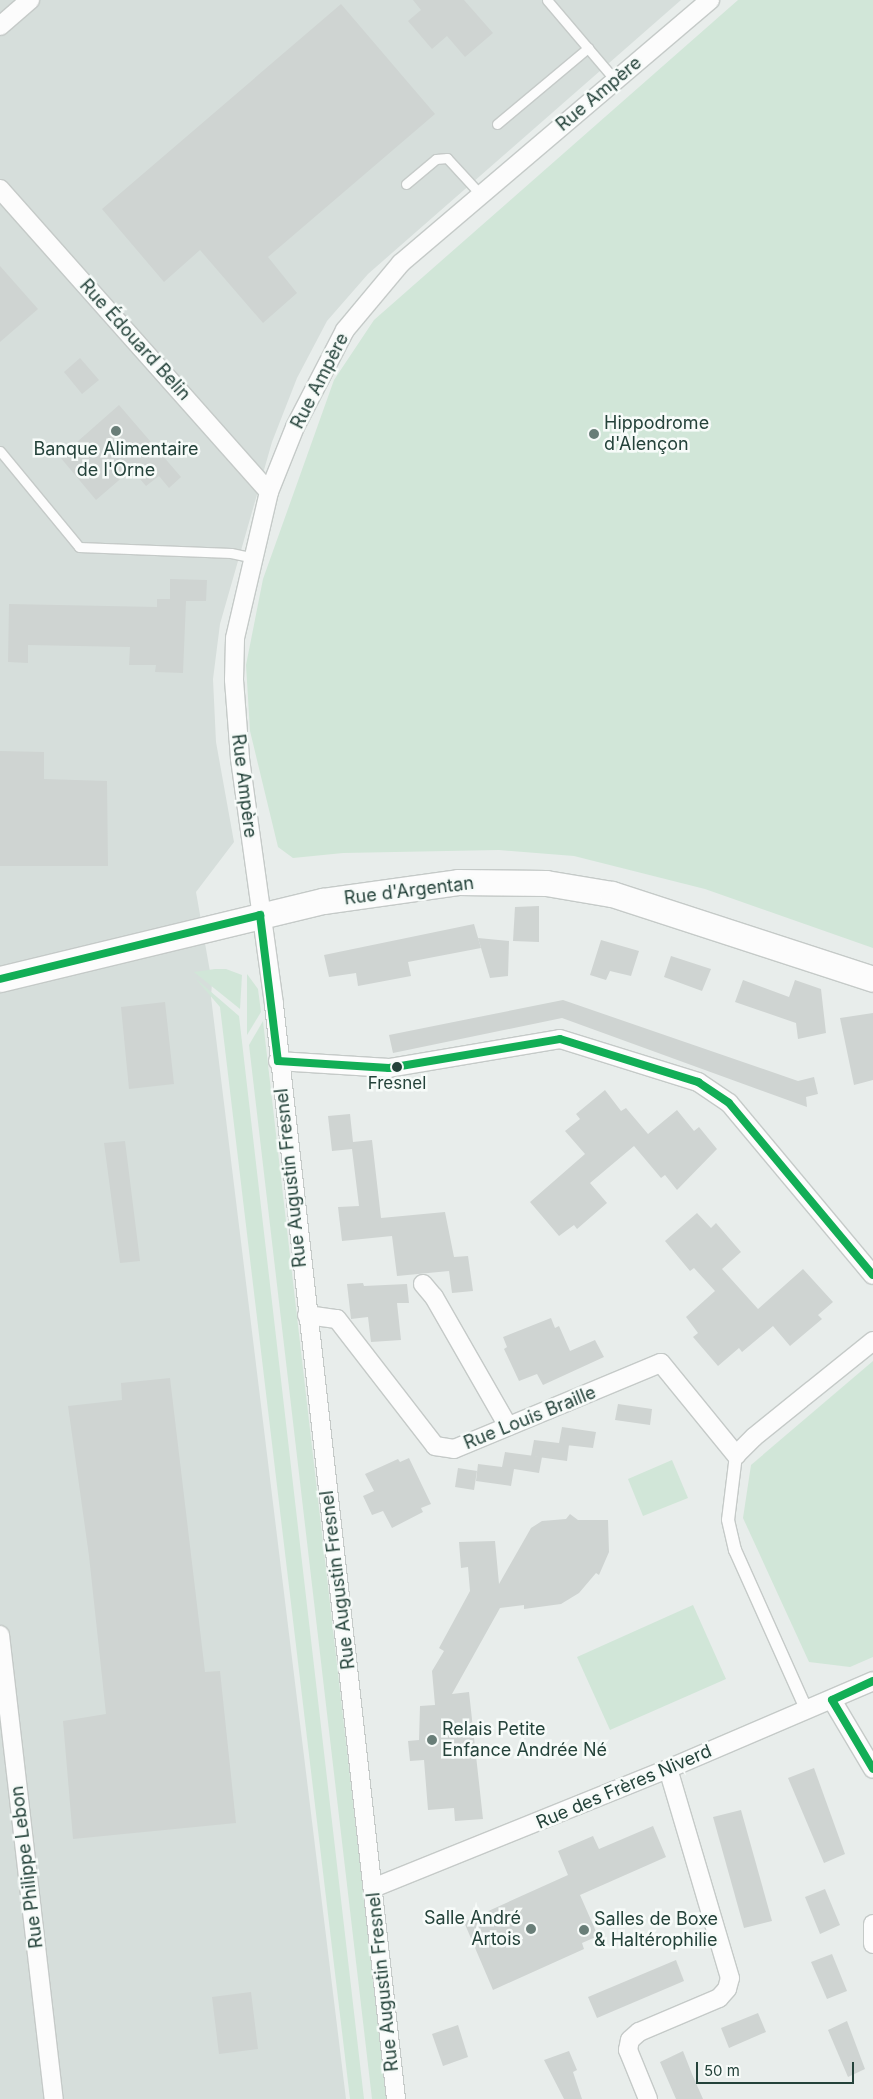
<!DOCTYPE html>
<html>
<head>
<meta charset="utf-8">
<style>
	body { margin:0 }
	#map { position:relative; width:873px; height:2099px; overflow:hidden; background:#e8edeb; font-family:Inter,sans-serif }
	div>[style] { position:absolute }
	[style*='--x'] { left:calc(var(--x)*1px); top:calc(var(--y)*1px); width:calc(var(--w)*1px); rotate:calc(var(--a)*1deg) }
	.built>* { inset:0; background:#d6dedb }
	.green>* { inset:0; background:#d1e6d8 }
	.building>* { inset:0; background:#cfd4d2 }
	.roads { filter:drop-shadow(1px 0 #c5cac8) drop-shadow(-1px 0 #c5cac8) drop-shadow(0 1px #c5cac8) drop-shadow(0 -1px #c5cac8) }
	.service>* { height:9px; margin:-4.5px; padding:0 4.5px; transform-origin:4.5px; border-radius:4.5px; background:#fcfcfc }
	.pedestrian>* { height:12px; margin:-6px; padding:0 6px; transform-origin:6px; border-radius:6px; background:#fcfcfc }
	.minor>* { height:18px; margin:-9px; padding:0 9px; transform-origin:9px; border-radius:9px; background:#fcfcfc }
	.secondary>* { height:25px; margin:-12.5px; padding:0 12.5px; transform-origin:12.5px; border-radius:12.5px; background:#fcfcfc }
	.bus-1>* { height:8px; margin:-4px; padding:0 4px; transform-origin:4px; border-radius:4px; background:#12ae56 }
	.dots>* { width:14px; height:14px; translate:-50% -50%; box-sizing:border-box; border:2px solid #f7fbf9; border-radius:50% }
	span { translate:-50% -50%; white-space:nowrap; text-align:center; line-height:1.15; -webkit-text-stroke:5px #f7fbf9; paint-order:stroke }
	.bus-label { font-size:17px; color:#24423a }
	.street-label { font-size:18px; color:#24423a }
	.poi-label { font-size:18px; color:#24423a }
	.left { translate:0 -50%; text-align:left }
	.right { translate:-100% -50%; text-align:right }
	.scale { position:absolute; left:696px; top:2062px; width:158px; height:22px; box-sizing:border-box; border:2px solid #24423a; border-top:0; padding-left:6px; font-size:15px; line-height:18px; white-space:nowrap; color:#24423a; -webkit-text-stroke:4px #f7fbf9; paint-order:stroke }
</style>
</head>
<body>
<div id="map">
	<div class="built">
		<i style="clip-path:polygon(0 0,681px 0,368px 274px,327px 321px,297px 378px,272px 442px,220px 624px,213px 679px,216px 742px,234px 842px,196px 892px,212px 983px,211px 997px,346px 2099px,0 2099px)"></i>
	</div>
	<div class="green">
		<i style="clip-path:polygon(738px 0,873px 0,873px 948px,705px 889px,574px 856px,499px 850px,343px 853px,293px 858px,278px 847px,250px 731px,246px 665px,263px 579px,334px 380px,374px 320px)"></i>
		<i style="clip-path:polygon(215px 969px,226px 969px,242px 975px,240px 1009px,194px 972px)"></i>
		<i style="clip-path:polygon(247px 974px,258px 989px,261px 1012px,247px 1035px)"></i>
		<i style="clip-path:polygon(195px 978px,239px 1016px,364px 2099px,350px 2099px,220px 1007px)"></i>
		<i style="clip-path:polygon(263px 1021px,387px 2099px,372px 2099px,249px 1045px)"></i>
		<i style="clip-path:polygon(873px 1361px,873px 1657px,850px 1667px,809px 1662px,743px 1518px,751px 1465px)"></i>
		<i style="clip-path:polygon(672px 1460px,688px 1498px,643px 1516px,628px 1479px)"></i>
		<i style="clip-path:polygon(693px 1605px,726px 1679px,610px 1730px,577px 1657px)"></i>
	</div>
	<div class="building">
		<i style="clip-path:polygon(413px 0,464px 0,493px 33px,465px 57px,447px 36px,432px 49px,408px 21px,421px 10px)"></i>
		<i style="clip-path:polygon(341px 4px,435px 114px,268px 257px,297px 293px,263px 323px,200px 250px,164px 282px,102px 209px)"></i>
		<i style="clip-path:polygon(0 266px,38px 309px,0 342px)"></i>
		<i style="clip-path:polygon(80px 358px,99px 380px,82px 394px,64px 372px)"></i>
		<i style="clip-path:polygon(119px 405px,181px 477px,169px 488px,159px 476px,146px 486px,135px 473px,129px 479px,125px 475px,96px 500px,60px 457px)"></i>
		<i style="clip-path:polygon(170px 579px,207px 580px,206px 601px,186px 601px,183px 673px,155px 672px,156px 665px,129px 665px,130px 647px,28px 645px,28px 663px,8px 662px,9px 604px,157px 607px,157px 599px,170px 599px)"></i>
		<i style="clip-path:polygon(0 751px,44px 752px,44px 779px,107px 781px,108px 866px,0 866px)"></i>
		<i style="clip-path:polygon(539px 906px,539px 942px,513px 941px,515px 907px)"></i>
		<i style="clip-path:polygon(474px 924px,481px 948px,408px 962px,411px 976px,358px 986px,356px 973px,329px 977px,324px 955px)"></i>
		<i style="clip-path:polygon(478px 938px,509px 941px,508px 976px,490px 978px)"></i>
		<i style="clip-path:polygon(601px 940px,639px 951px,631px 976px,610px 971px,606px 980px,590px 975px)"></i>
		<i style="clip-path:polygon(671px 956px,711px 969px,702px 991px,664px 977px)"></i>
		<i style="clip-path:polygon(743px 980px,789px 997px,795px 980px,821px 989px,826px 1033px,798px 1039px,796px 1023px,735px 1002px)"></i>
		<i style="clip-path:polygon(563px 1000px,798px 1081px,814px 1077px,818px 1094px,806px 1097px,807px 1107px,562px 1018px,393px 1053px,389px 1035px)"></i>
		<i style="clip-path:polygon(165px 1002px,174px 1084px,129px 1089px,121px 1007px)"></i>
		<i style="clip-path:polygon(873px 1013px,873px 1080px,854px 1085px,840px 1018px)"></i>
		<i style="clip-path:polygon(605px 1090px,621px 1111px,626px 1108px,648px 1134px,677px 1110px,694px 1131px,699px 1127px,717px 1149px,677px 1190px,665px 1175px,661px 1178px,634px 1146px,590px 1183px,607px 1203px,577px 1229px,574px 1225px,559px 1236px,530px 1202px,585px 1154px,565px 1131px,580px 1119px,576px 1114px)"></i>
		<i style="clip-path:polygon(350px 1114px,353px 1142px,372px 1140px,381px 1218px,445px 1212px,454px 1257px,468px 1256px,473px 1291px,452px 1293px,449px 1271px,397px 1276px,392px 1236px,342px 1241px,338px 1207px,359px 1206px,352px 1149px,332px 1151px,328px 1116px)"></i>
		<i style="clip-path:polygon(125px 1141px,140px 1261px,120px 1263px,104px 1143px)"></i>
		<i style="clip-path:polygon(697px 1213px,711px 1228px,716px 1223px,741px 1252px,722px 1269px,758px 1309px,803px 1269px,833px 1302px,818px 1315px,822px 1319px,790px 1346px,773px 1326px,742px 1352px,739px 1348px,718px 1366px,693px 1337px,698px 1333px,686px 1317px,715px 1291px,694px 1268px,690px 1271px,665px 1241px)"></i>
		<i style="clip-path:polygon(363px 1283px,364px 1286px,407px 1284px,409px 1303px,397px 1303px,401px 1340px,371px 1342px,368px 1317px,351px 1319px,347px 1284px)"></i>
		<i style="clip-path:polygon(551px 1318px,555px 1328px,559px 1326px,570px 1351px,595px 1340px,604px 1357px,543px 1385px,537px 1374px,519px 1381px,504px 1349px,507px 1347px,503px 1337px)"></i>
		<i style="clip-path:polygon(170px 1378px,205px 1672px,220px 1671px,236px 1823px,73px 1839px,63px 1721px,106px 1714px,89px 1556px,68px 1406px,122px 1400px,121px 1383px)"></i>
		<i style="clip-path:polygon(618px 1404px,652px 1409px,650px 1425px,615px 1420px)"></i>
		<i style="clip-path:polygon(562px 1427px,596px 1432px,593px 1448px,566px 1445px,569px 1445px,567px 1461px,531px 1456px,534px 1440px,559px 1443px)"></i>
		<i style="clip-path:polygon(505px 1452px,542px 1457px,539px 1473px,514px 1469px,511px 1486px,476px 1481px,478px 1464px,502px 1467px)"></i>
		<i style="clip-path:polygon(409px 1458px,431px 1504px,421px 1508px,423px 1512px,392px 1528px,383px 1511px,372px 1515px,363px 1496px,374px 1491px,365px 1474px,398px 1459px,400px 1462px)"></i>
		<i style="clip-path:polygon(458px 1468px,477px 1471px,474px 1490px,455px 1487px)"></i>
		<i style="clip-path:polygon(570px 1514px,578px 1520px,608px 1520px,609px 1552px,599px 1575px,596px 1573px,579px 1593px,561px 1604px,524px 1609px,524px 1605px,500px 1608px,452px 1694px,469px 1692px,483px 1819px,455px 1821px,454px 1808px,428px 1810px,424px 1760px,410px 1761px,408px 1741px,419px 1740px,420px 1706px,435px 1705px,432px 1671px,444px 1651px,439px 1648px,470px 1591px,468px 1567px,461px 1568px,459px 1542px,495px 1541px,499px 1584px,531px 1528px,542px 1521px,566px 1519px)"></i>
		<i style="clip-path:polygon(814px 1768px,845px 1854px,824px 1863px,788px 1778px)"></i>
		<i style="clip-path:polygon(741px 1810px,772px 1921px,744px 1928px,713px 1817px)"></i>
		<i style="clip-path:polygon(653px 1826px,666px 1857px,580px 1895px,598px 1936px,582px 1943px,584px 1949px,493px 1990px,464px 1922px,568px 1875px,558px 1851px,593px 1836px,599px 1849px)"></i>
		<i style="clip-path:polygon(825px 1889px,840px 1925px,820px 1934px,805px 1897px)"></i>
		<i style="clip-path:polygon(832px 1954px,847px 1991px,827px 1999px,811px 1962px)"></i>
		<i style="clip-path:polygon(676px 1960px,684px 1981px,597px 2018px,588px 1997px)"></i>
		<i style="clip-path:polygon(251px 1992px,258px 2049px,219px 2054px,212px 1997px)"></i>
		<i style="clip-path:polygon(758px 2013px,766px 2032px,729px 2048px,721px 2028px)"></i>
		<i style="clip-path:polygon(847px 2021px,865px 2069px,848px 2077px,828px 2030px)"></i>
		<i style="clip-path:polygon(458px 2025px,468px 2057px,443px 2066px,432px 2034px)"></i>
		<i style="clip-path:polygon(569px 2051px,577px 2070px,573px 2072px,582px 2099px,564px 2099px,544px 2060px)"></i>
		<i style="clip-path:polygon(683px 2051px,692px 2074px,703px 2099px,676px 2099px,660px 2062px)"></i>
	</div>
	<div class="roads">
		<div class="service">
			<i style="--x:547;--y:0;--w:105;--a:49.6"></i>
			<i style="--x:497;--y:124;--w:119;--a:-39.9"></i>
			<i style="--x:406;--y:184;--w:39;--a:-40"></i>
			<i style="--x:436;--y:159;--w:11;--a:-5"></i>
			<i style="--x:447;--y:158;--w:50;--a:47.4"></i>
			<i style="--x:0;--y:451;--w:124;--a:50.5"></i>
			<i style="--x:79;--y:547;--w:152;--a:2.3"></i>
			<i style="--x:231;--y:553;--w:24;--a:12"></i>
		</div>
		<div class="pedestrian">
			<i style="--x:736;--y:1455;--w:65;--a:97"></i>
			<i style="--x:728;--y:1520;--w:31;--a:77"></i>
			<i style="--x:735;--y:1550;--w:174;--a:65.9"></i>
		</div>
		<div class="minor">
			<i style="--x:0;--y:26;--w:40;--a:-41"></i>
			<i style="--x:0;--y:189;--w:405;--a:48.4"></i>
			<i style="--x:278;--y:1061;--w:111;--a:3.6"></i>
			<i style="--x:389;--y:1068;--w:173;--a:-9.6"></i>
			<i style="--x:560;--y:1039;--w:145;--a:17.3"></i>
			<i style="--x:698;--y:1082;--w:37;--a:34"></i>
			<i style="--x:729;--y:1103;--w:224;--a:50.1"></i>
			<i style="--x:423;--y:1284;--w:17;--a:50"></i>
			<i style="--x:434;--y:1297;--w:149;--a:60.2"></i>
			<i style="--x:307;--y:1315;--w:30;--a:8"></i>
			<i style="--x:337;--y:1319;--w:160;--a:52.3"></i>
			<i style="--x:435;--y:1446;--w:19;--a:9"></i>
			<i style="--x:454;--y:1449;--w:224;--a:-22.6"></i>
			<i style="--x:661;--y:1363;--w:119;--a:50.8"></i>
			<i style="--x:736;--y:1455;--w:25;--a:-45"></i>
			<i style="--x:754;--y:1437;--w:153;--a:-38.9"></i>
			<i style="--x:0;--y:1635;--w:467;--a:83.4"></i>
			<i style="--x:832;--y:1700;--w:80;--a:59.3"></i>
			<i style="--x:373;--y:1888;--w:318;--a:-22"></i>
			<i style="--x:668;--y:1769;--w:223;--a:-23.2"></i>
			<i style="--x:873;--y:1924;--w:20;--a:90"></i>
			<i style="--x:396;--y:2099;--w:1102;--a:-96.36"></i>
			<i style="--x:274;--y:1004;--w:248;--a:-97.9"></i>
			<i style="--x:240;--y:758;--w:78;--a:-94.4"></i>
			<i style="--x:234;--y:680;--w:42;--a:-88.6"></i>
			<i style="--x:235;--y:638;--w:150;--a:-76.9"></i>
			<i style="--x:269;--y:492;--w:70;--a:-68.2"></i>
			<i style="--x:295;--y:427;--w:109;--a:-62.7"></i>
			<i style="--x:345;--y:330;--w:87;--a:-50.1"></i>
			<i style="--x:401;--y:263;--w:406;--a:-40.4"></i>
			<i style="--x:648;--y:2099;--w:53;--a:-112.2"></i>
			<i style="--x:628;--y:2050;--w:10;--a:-79"></i>
			<i style="--x:630;--y:2040;--w:12;--a:-42"></i>
			<i style="--x:639;--y:2032;--w:87;--a:-23"></i>
			<i style="--x:719;--y:1998;--w:12;--a:-48"></i>
			<i style="--x:727;--y:1989;--w:11;--a:-75"></i>
			<i style="--x:730;--y:1978;--w:218;--a:-106.5"></i>
		</div>
		<div class="secondary">
			<i style="--x:0;--y:979;--w:332;--a:-13.6"></i>
			<i style="--x:323;--y:901;--w:136;--a:-8"></i>
			<i style="--x:458;--y:882;--w:88;--a:0.7"></i>
			<i style="--x:546;--y:883;--w:67;--a:9.5"></i>
			<i style="--x:612;--y:894;--w:274;--a:18"></i>
		</div>
	</div>
	<div class="bus-1">
		<i style="--x:0;--y:979;--w:268;--a:-13.8"></i>
		<i style="--x:260;--y:915;--w:147;--a:83"></i>
		<i style="--x:278;--y:1061;--w:111;--a:3.6"></i>
		<i style="--x:389;--y:1068;--w:173;--a:-9.6"></i>
		<i style="--x:560;--y:1039;--w:145;--a:17.3"></i>
		<i style="--x:698;--y:1082;--w:37;--a:34"></i>
		<i style="--x:729;--y:1103;--w:224;--a:50.1"></i>
		<i style="--x:873;--y:1681;--w:45;--a:155.1"></i>
		<i style="--x:832;--y:1700;--w:80;--a:59.3"></i>
	</div>
	<div class="dots">
		<i style="left:116px;top:431px;background:#697e78"></i>
		<i style="left:594px;top:434px;background:#697e78"></i>
		<i style="left:397px;top:1067px;background:#24423a"></i>
		<i style="left:432px;top:1740px;background:#697e78"></i>
		<i style="left:531px;top:1929px;background:#697e78"></i>
		<i style="left:584px;top:1930px;background:#697e78"></i>
	</div>
	<div class="bus-label">
		<span style="left:397px;top:1084px">Fresnel</span>
	</div>
	<div class="street-label">
		<span style="left:599px;top:94px;rotate:-40deg">Rue Ampère</span>
		<span style="left:135px;top:340px;rotate:48deg">Rue Édouard Belin</span>
		<span style="left:320px;top:381px;rotate:-63deg">Rue Ampère</span>
		<span style="left:244px;top:786px;rotate:83deg">Rue Ampère</span>
		<span style="left:409px;top:891px;rotate:-7deg">Rue d'Argentan</span>
		<span style="left:291px;top:1178px;rotate:-96deg">Rue Augustin Fresnel</span>
		<span style="left:530px;top:1418px;rotate:-22deg">Rue Louis Braille</span>
		<span style="left:338px;top:1580px;rotate:-97deg">Rue Augustin Fresnel</span>
		<span style="left:624px;top:1787px;rotate:-23deg">Rue des Frères Niverd</span>
		<span style="left:27px;top:1867px;rotate:-97deg">Rue Philippe Lebon</span>
		<span style="left:383px;top:1982px;rotate:-96deg">Rue Augustin Fresnel</span>
	</div>
	<div class="poi-label">
		<span class="left" style="left:604px;top:434px">Hippodrome<br>d'Alençon</span>
		<span style="left:116px;top:460px">Banque Alimentaire<br>de l'Orne</span>
		<span class="left" style="left:442px;top:1740px">Relais Petite<br>Enfance Andrée Né</span>
		<span class="right" style="left:521px;top:1929px">Salle André<br>Artois</span>
		<span class="left" style="left:594px;top:1930px">Salles de Boxe<br>&amp; Haltérophilie</span>
	</div>
	<div class="scale">50 m</div>
</div>
</body>
</html>
